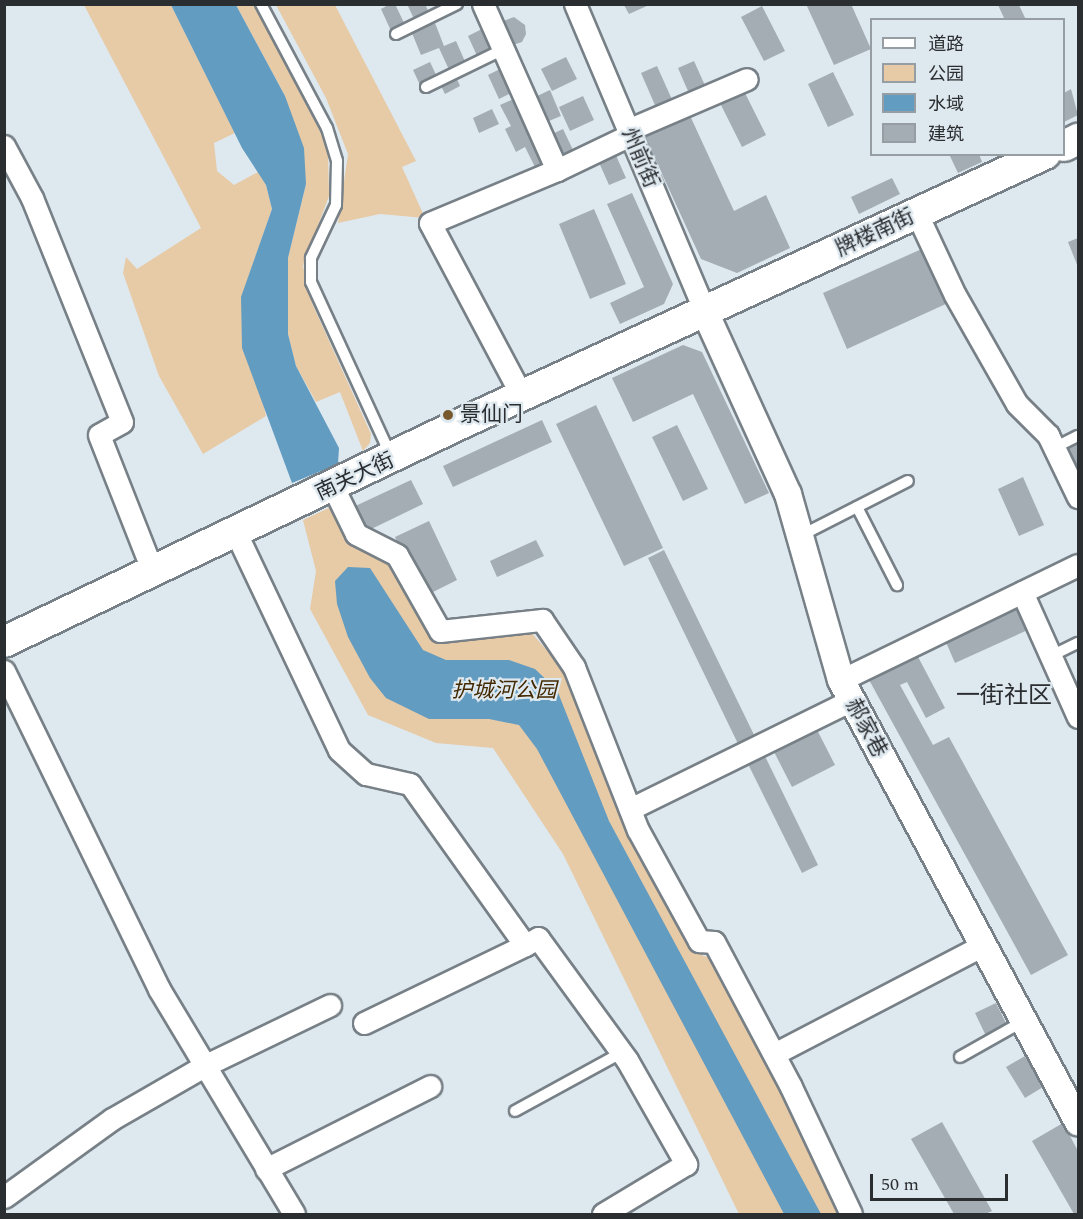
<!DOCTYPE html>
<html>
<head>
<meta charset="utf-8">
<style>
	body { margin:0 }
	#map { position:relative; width:1083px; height:1219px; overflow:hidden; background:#dee8ef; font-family:Spectral,"Noto Sans SC",serif }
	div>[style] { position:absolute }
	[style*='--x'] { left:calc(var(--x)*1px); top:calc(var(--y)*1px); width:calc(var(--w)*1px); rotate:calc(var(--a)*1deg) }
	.green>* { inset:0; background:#e7caa6 }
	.water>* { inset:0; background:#629cc1 }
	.building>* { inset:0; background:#a3adb3 }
	.roads { filter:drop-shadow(2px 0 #778086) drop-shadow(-2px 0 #778086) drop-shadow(0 2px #778086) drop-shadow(0 -2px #778086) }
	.service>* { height:10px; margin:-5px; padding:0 5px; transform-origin:5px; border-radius:5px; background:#fff }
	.minor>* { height:21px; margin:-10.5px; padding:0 10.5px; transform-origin:10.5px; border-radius:10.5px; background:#fff }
	.tertiary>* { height:26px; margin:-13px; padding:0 13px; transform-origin:13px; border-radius:13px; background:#fff }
	.secondary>* { height:30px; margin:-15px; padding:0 15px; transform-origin:15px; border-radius:15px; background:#fff }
	.dots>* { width:16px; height:16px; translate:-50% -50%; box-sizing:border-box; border:3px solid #dee8ef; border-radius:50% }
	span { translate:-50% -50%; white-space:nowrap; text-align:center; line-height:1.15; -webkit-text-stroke:4.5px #dee8ef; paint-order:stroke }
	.street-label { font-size:21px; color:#2b2e31 }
	.poi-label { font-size:21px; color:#2b2e31 }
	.left { translate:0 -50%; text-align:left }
	.park-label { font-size:21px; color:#432900; font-style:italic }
	.quarter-label { font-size:24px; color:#2b2e31 }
	.frame { position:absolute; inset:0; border:6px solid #2b2e31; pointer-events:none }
	.legend { position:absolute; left:870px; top:18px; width:195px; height:138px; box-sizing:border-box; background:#dee8ef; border:2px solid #969ea3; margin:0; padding:8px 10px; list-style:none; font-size:18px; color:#2b2e31 }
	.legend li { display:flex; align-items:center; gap:12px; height:30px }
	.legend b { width:30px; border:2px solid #969ea3 }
	.scale { position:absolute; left:870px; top:1174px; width:138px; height:27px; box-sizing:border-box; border:3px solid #2b2e31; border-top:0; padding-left:8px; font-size:18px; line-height:21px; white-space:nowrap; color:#2b2e31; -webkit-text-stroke:4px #dee8ef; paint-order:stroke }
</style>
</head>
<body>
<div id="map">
	<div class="green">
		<i style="clip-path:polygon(84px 5px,171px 5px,235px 133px,214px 143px,217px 171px,234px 185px,258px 172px,266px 185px,272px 209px,241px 298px,266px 416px,203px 454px,159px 376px,123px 273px,126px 257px,137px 269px,201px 228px)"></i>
		<i style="clip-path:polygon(236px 5px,256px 5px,321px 133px,328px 154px,329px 196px,303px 266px,312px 303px,371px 434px,370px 443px,363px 451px,340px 392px,316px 402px,296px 366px,288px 334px,288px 258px,306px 184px,285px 96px)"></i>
		<i style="clip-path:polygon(276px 5px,335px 5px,416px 161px,402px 167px,425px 218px,380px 214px,338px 223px,348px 154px,326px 98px)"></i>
		<i style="clip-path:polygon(335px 505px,385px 557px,430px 634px,530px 631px,563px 669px,627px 816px,703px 956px,716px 958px,844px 1214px,739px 1214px,563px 854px,493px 748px,436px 743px,368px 715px,310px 609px,316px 571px,303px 520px)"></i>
	</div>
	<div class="water">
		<i style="clip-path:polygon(171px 5px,236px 5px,285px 96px,304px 148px,306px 184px,288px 258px,288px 334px,296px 366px,339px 448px,338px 464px,292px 483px,242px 348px,241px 297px,272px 209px,266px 185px,242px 148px)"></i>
		<i style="clip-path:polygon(348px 567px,370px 568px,423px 650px,446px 660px,509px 660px,535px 669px,557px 690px,609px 821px,821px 1214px,784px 1214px,537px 749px,519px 725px,489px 719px,429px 719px,386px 698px,370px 678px,348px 637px,337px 604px,335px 581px)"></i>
	</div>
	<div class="building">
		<i style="clip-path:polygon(390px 4px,395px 4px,406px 27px,392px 33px,381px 9px)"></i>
		<i style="clip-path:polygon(407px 4px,425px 4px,430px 15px,415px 21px)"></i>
		<i style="clip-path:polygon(806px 4px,851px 4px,871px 49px,834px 65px)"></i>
		<i style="clip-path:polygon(624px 5px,649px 5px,629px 14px)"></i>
		<i style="clip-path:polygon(998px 5px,1019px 5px,1026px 20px,1005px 20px)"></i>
		<i style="clip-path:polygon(762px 6px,785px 51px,764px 61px,741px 17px)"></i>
		<i style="clip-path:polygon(514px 17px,525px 25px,526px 34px,522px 42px,513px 45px,501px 22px)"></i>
		<i style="clip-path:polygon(435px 23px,444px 46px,456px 41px,467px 66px,451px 74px,439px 48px,421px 55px,412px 33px)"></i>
		<i style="clip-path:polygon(486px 27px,496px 49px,478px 58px,468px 36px)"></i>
		<i style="clip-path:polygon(566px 57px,577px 79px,552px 91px,541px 69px)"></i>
		<i style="clip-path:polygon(694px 61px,707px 90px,691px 98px,678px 68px)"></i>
		<i style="clip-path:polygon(430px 62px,438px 79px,421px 87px,413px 70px)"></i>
		<i style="clip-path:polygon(657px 66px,674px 104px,658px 112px,641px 73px)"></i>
		<i style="clip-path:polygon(504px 67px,515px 91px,499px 99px,488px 75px)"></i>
		<i style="clip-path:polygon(833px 72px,854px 115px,828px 127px,808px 84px)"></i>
		<i style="clip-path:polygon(456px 77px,460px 86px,445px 94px,440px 84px)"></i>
		<i style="clip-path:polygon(743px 89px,766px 135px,742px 147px,719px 101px)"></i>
		<i style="clip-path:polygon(1071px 89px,1078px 115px,1064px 122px,1064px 93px)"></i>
		<i style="clip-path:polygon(550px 90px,561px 116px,544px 123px,533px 98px)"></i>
		<i style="clip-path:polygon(583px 96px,594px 120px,570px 131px,559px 107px)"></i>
		<i style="clip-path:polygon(518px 97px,553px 168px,539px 175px,525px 147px,516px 152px,505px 129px,511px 126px,500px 105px)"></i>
		<i style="clip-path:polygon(686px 107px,734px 211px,766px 195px,790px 248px,737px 273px,701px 259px,641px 128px)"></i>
		<i style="clip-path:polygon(492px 109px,499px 124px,479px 133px,473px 118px)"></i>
		<i style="clip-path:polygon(563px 129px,573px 150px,558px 157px,548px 136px)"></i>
		<i style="clip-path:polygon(614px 151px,626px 178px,609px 185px,597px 158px)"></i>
		<i style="clip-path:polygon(949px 154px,979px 154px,982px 162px,958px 173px)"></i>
		<i style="clip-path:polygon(892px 178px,900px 194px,859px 214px,851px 197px)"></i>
		<i style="clip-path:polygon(632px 193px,673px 284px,664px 304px,620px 324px,610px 303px,644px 287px,607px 204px)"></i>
		<i style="clip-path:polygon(594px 209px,626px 284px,590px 299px,559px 224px)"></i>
		<i style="clip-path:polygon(1078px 238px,1078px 267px,1068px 242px)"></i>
		<i style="clip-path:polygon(924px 248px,948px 303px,847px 349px,823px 293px)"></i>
		<i style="clip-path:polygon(683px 345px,702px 352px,769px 493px,745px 504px,693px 394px,633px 422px,612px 378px)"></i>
		<i style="clip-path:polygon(596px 405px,663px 548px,624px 566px,556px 424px)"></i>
		<i style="clip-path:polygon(542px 420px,552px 442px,453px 487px,443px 466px)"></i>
		<i style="clip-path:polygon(677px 425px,708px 489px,683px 501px,652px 437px)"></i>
		<i style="clip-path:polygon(1078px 440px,1078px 470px,1067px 445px)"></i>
		<i style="clip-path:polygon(1023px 477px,1044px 525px,1019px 536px,998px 489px)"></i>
		<i style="clip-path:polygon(411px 480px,423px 504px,361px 534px,349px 509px)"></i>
		<i style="clip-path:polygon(429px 521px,457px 580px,423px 597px,395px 537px)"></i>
		<i style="clip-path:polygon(536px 540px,544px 556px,497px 577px,490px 561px)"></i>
		<i style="clip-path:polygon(664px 550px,757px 741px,741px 750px,648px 558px)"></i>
		<i style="clip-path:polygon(1019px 606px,1030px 629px,955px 663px,945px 640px)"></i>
		<i style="clip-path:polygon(916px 653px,945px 708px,926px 718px,907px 682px,900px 685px,933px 745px,949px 737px,1068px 955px,1031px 975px,868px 678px)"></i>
		<i style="clip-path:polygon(813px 722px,835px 765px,792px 787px,770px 744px)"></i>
		<i style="clip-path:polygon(762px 750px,818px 865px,802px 873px,745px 758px)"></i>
		<i style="clip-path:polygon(996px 1003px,1008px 1027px,987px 1038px,975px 1013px)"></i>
		<i style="clip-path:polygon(1025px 1056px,1043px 1087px,1025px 1098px,1006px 1067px)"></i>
		<i style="clip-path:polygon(942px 1122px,992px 1211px,985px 1214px,954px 1214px,911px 1139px)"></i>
		<i style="clip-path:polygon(1063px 1123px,1078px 1151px,1078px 1214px,1074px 1214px,1032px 1141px)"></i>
	</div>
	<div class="roads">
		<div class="service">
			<i style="--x:261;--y:4;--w:140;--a:62"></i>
			<i style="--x:327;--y:128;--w:34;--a:73"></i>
			<i style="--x:337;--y:161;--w:44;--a:91.3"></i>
			<i style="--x:336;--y:205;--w:59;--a:115.3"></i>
			<i style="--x:311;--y:258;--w:24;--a:90"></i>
			<i style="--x:311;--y:282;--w:192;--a:65.3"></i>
			<i style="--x:396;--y:34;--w:68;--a:-26.2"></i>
			<i style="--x:426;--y:87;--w:85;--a:-26"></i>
			<i style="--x:1054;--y:448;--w:27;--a:-27"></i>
			<i style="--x:857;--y:507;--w:88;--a:62.9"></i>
			<i style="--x:800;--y:536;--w:121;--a:-27"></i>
			<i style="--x:1051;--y:656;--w:30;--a:-26"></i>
			<i style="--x:960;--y:1057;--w:73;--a:-29.4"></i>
			<i style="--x:515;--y:1111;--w:121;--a:-28.7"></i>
		</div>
		<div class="minor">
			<i style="--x:483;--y:4;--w:182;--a:66"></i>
			<i style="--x:557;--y:170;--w:81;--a:-25.6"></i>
			<i style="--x:575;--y:4;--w:334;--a:67.1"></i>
			<i style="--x:628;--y:130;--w:129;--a:-23.2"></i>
			<i style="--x:4;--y:146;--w:59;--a:61.7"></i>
			<i style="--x:32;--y:198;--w:241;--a:68.1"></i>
			<i style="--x:122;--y:422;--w:26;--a:151"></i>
			<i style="--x:99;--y:435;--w:147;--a:68.5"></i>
			<i style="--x:917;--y:214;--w:89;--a:64.9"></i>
			<i style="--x:955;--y:295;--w:125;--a:60.4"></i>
			<i style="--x:1017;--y:404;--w:44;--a:45"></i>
			<i style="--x:1048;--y:435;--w:69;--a:64.2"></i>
			<i style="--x:523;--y:398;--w:198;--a:-118"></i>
			<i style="--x:430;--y:223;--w:138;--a:-22.7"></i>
			<i style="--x:333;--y:487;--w:52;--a:63.9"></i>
			<i style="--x:356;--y:534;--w:46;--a:27.1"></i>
			<i style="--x:397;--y:555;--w:87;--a:60.5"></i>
			<i style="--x:440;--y:631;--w:103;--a:-6.2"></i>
			<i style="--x:542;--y:620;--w:57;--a:55.8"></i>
			<i style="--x:574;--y:667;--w:175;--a:68.6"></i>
			<i style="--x:638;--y:830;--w:127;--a:61.2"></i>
			<i style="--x:699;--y:941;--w:15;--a:4"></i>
			<i style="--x:714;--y:942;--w:164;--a:62"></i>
			<i style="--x:791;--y:1087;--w:140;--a:64.7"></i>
			<i style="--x:236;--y:533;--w:240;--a:64.6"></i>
			<i style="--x:339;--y:750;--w:36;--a:42"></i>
			<i style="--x:366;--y:774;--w:45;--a:12.8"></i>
			<i style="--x:410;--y:784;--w:198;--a:54.5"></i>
			<i style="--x:525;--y:945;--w:15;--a:-28"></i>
			<i style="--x:538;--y:938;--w:151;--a:53.9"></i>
			<i style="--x:627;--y:1060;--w:120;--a:60.4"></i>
			<i style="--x:686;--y:1164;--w:97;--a:148.9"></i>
			<i style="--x:1022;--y:592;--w:137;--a:65.9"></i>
			<i style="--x:4;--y:671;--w:354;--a:64"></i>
			<i style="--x:159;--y:989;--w:262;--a:59"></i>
			<i style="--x:841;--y:680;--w:263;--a:-25.9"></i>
			<i style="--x:630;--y:809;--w:247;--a:-26.2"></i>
			<i style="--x:364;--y:1023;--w:179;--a:-25.8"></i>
			<i style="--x:774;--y:1054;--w:236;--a:-27.5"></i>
			<i style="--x:266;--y:1169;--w:184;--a:-26.8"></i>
			<i style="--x:4;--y:1197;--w:133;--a:-35.8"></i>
			<i style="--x:112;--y:1119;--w:106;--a:-29.9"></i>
			<i style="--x:204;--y:1066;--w:140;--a:-25.8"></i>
		</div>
		<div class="tertiary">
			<i style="--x:705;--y:312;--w:200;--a:65.5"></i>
			<i style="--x:788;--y:494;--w:193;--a:74.1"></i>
			<i style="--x:841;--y:680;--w:502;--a:61.8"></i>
		</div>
		<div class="secondary">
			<i style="--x:1064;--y:146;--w:16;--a:-27"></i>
			<i style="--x:4;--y:642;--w:503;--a:-25.55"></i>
			<i style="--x:458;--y:425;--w:647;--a:-24.78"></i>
		</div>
	</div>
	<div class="dots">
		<i style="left:448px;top:415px;background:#78592e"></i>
	</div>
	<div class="street-label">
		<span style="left:640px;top:158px;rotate:67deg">州前街</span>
		<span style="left:875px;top:233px;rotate:-25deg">牌楼南街</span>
		<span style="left:355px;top:477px;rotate:-25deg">南关大街</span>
		<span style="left:866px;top:728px;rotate:62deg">郝家巷</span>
	</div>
	<div class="poi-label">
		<span class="left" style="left:460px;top:415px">景仙门</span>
	</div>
	<div class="park-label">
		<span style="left:504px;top:691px">护城河公园</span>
	</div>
	<div class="quarter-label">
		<span style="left:1004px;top:697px">一街社区</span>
	</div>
	<div class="frame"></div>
	<ul class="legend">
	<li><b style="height:8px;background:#fff"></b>道路</li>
	<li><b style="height:16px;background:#e7caa6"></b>公园</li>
	<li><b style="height:16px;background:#629cc1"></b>水域</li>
	<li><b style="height:16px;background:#a3adb3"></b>建筑</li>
	</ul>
	<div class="scale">50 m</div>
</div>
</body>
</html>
